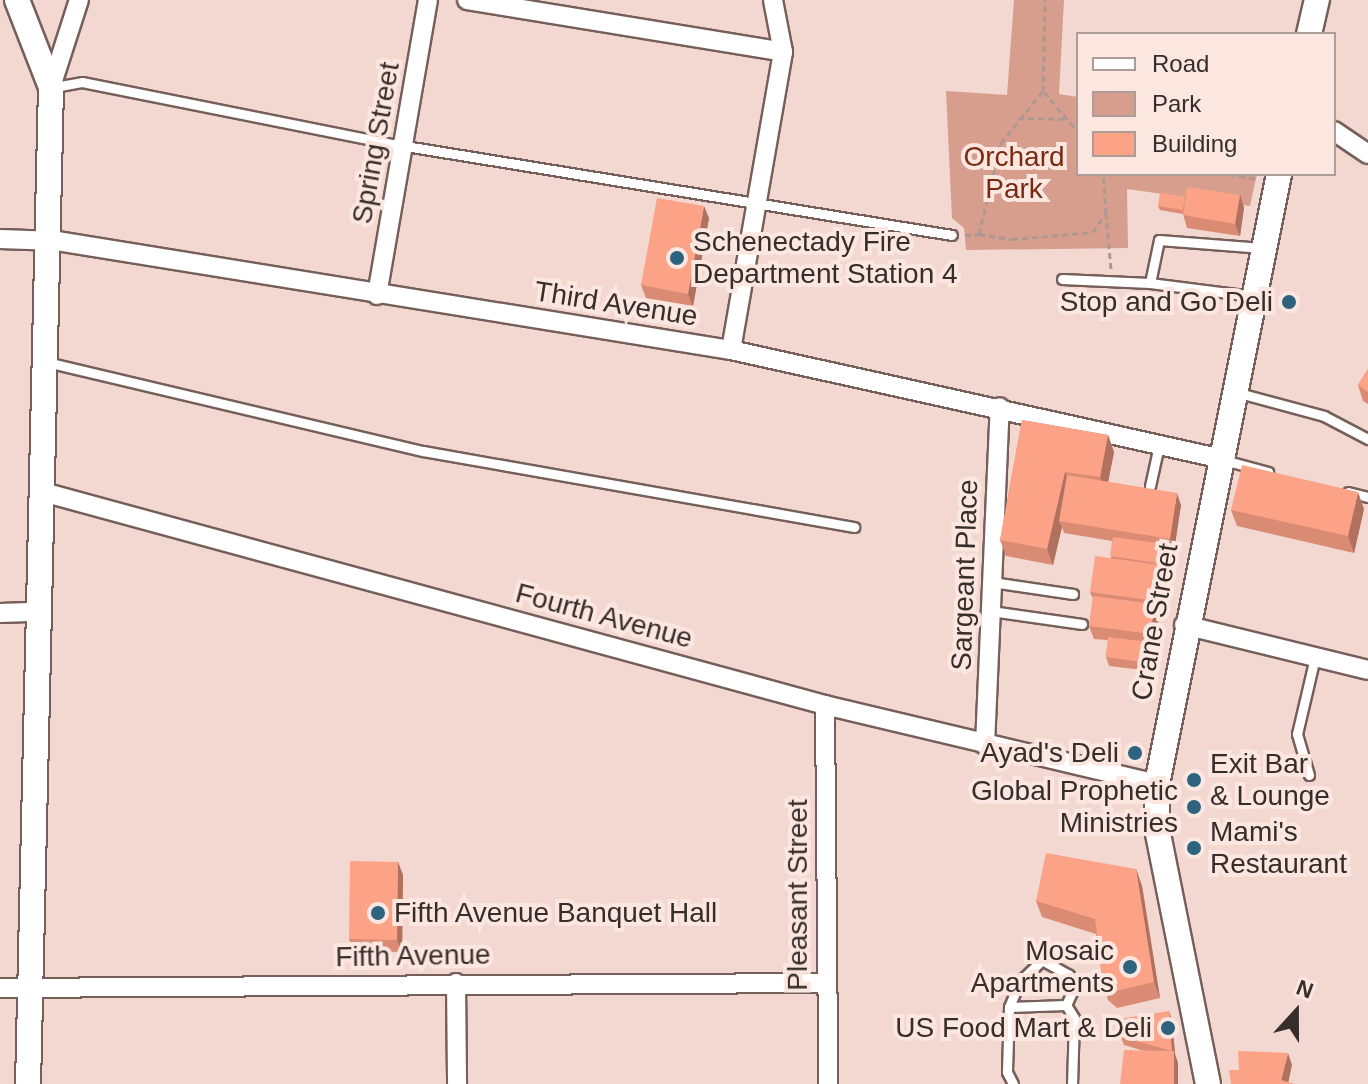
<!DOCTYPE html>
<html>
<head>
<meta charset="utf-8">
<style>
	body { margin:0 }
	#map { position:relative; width:1368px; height:1084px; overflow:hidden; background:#f2d8d0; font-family:Arial,sans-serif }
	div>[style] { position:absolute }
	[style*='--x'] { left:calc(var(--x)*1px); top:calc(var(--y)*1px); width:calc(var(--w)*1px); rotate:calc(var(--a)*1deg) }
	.green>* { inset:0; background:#d79e8d }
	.path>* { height:3px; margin-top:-1.5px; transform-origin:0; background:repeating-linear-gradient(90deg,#ad9992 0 6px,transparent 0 10px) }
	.roads { filter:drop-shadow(2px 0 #765f59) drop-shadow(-2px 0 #765f59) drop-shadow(0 2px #765f59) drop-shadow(0 -2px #765f59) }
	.lane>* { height:9px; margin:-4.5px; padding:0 4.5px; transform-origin:4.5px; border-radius:4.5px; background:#fff }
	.street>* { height:18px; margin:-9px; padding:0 9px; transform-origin:9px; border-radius:9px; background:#fff }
	.secondary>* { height:24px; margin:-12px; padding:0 12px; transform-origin:12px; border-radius:12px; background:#fff }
	.wall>* { inset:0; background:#d98b74 }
	.shaded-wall>* { inset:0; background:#b0715e }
	.building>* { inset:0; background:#fca287 }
	.dots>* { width:22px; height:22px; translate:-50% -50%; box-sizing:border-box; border:4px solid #fce6e0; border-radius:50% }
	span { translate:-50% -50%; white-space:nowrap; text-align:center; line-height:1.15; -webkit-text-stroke:8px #fce6e0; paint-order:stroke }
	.street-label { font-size:28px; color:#372d2a }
	.park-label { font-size:28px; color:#792a11 }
	.poi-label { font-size:28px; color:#372d2a }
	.left { translate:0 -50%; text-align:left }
	.right { translate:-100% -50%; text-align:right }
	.legend { position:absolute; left:1076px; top:32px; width:260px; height:144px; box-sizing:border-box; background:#fce6e0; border:2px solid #ad9c97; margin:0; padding:10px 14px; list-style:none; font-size:24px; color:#372d2a }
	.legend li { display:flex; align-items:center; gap:16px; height:40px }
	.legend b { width:40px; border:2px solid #ad9c97 }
	.north { position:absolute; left:1256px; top:972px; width:80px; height:80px; -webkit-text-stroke:6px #fce6e0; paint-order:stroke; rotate:21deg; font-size:22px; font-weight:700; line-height:32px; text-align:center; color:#372d2a }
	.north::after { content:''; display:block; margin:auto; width:28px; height:36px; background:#372d2a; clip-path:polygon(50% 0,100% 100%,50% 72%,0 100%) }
</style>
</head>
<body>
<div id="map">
	<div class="green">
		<i style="clip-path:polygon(1014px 0,1064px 0,1059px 94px,1078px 97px,1078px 174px,1257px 174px,1250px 206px,1127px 189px,1128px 248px,966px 250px,964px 228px,952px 218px,946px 91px,1007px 95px)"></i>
	</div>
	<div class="path">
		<i style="--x:1044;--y:92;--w:52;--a:49.6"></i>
		<i style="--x:1018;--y:118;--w:48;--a:1.2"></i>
		<i style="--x:1229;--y:174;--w:29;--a:10"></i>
		<i style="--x:1106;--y:213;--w:56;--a:84.9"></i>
		<i style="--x:979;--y:234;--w:33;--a:9"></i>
		<i style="--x:1012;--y:239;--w:81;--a:-4.9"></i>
		<i style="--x:1093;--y:232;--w:23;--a:-56"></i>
		<i style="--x:1106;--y:213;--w:39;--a:-94"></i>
		<i style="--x:965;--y:235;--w:14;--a:-4"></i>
		<i style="--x:979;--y:234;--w:94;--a:-76.4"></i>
		<i style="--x:1001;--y:143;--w:67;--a:-51.1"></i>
		<i style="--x:1043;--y:91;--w:91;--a:-88.7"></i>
	</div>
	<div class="roads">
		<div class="lane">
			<i style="--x:54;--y:87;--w:28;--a:-10"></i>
			<i style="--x:82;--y:82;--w:317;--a:11.3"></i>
			<i style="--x:393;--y:144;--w:566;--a:9.25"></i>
			<i style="--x:1062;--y:279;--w:88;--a:2.6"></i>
			<i style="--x:1252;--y:296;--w:103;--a:-172.7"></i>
			<i style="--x:1150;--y:283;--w:44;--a:-78.2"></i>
			<i style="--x:1159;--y:240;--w:104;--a:4.4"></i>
			<i style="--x:46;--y:362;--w:387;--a:13.3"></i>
			<i style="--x:423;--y:451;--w:438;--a:10"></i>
			<i style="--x:1239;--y:393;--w:88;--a:15.1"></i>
			<i style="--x:1324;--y:416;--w:50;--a:27.6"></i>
			<i style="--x:1224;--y:460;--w:46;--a:15.3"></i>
			<i style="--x:1150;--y:486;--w:42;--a:-77.6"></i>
			<i style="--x:1348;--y:492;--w:21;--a:14"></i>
			<i style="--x:992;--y:582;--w:82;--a:8.4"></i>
			<i style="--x:991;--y:611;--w:92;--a:8.1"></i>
			<i style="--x:1309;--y:775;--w:43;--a:-106.3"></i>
			<i style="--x:1297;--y:734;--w:79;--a:-76.8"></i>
			<i style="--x:1066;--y:1005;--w:15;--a:58"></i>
			<i style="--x:1074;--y:1018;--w:66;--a:91.7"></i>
			<i style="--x:1009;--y:1007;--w:57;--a:-2"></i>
			<i style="--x:1066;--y:1005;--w:17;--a:-65"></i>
			<i style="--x:1073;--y:990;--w:16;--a:-105"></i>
			<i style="--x:1069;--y:975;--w:31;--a:-151"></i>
			<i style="--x:1042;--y:960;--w:30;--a:136"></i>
			<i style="--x:1020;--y:981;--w:28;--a:113"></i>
			<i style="--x:1009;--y:1007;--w:65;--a:91.8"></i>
			<i style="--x:1007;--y:1072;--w:13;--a:63"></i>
		</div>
		<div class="street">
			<i style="--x:467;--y:0;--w:320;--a:9.3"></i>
			<i style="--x:51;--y:87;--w:91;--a:-72.2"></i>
			<i style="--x:1334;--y:131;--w:41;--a:34.1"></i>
			<i style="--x:0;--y:239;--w:57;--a:2"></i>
			<i style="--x:57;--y:241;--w:683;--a:9.19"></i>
			<i style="--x:731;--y:350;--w:498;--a:12.5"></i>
			<i style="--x:377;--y:295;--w:299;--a:-80.2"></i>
			<i style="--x:731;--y:350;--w:303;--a:-80.1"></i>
			<i style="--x:783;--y:52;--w:53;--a:-100.9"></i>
			<i style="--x:39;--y:491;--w:815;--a:15.23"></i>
			<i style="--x:825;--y:705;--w:341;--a:13.4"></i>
			<i style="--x:0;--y:613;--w:36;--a:-2"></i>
			<i style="--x:1184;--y:625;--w:189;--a:13.7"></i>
			<i style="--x:825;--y:705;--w:379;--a:89.5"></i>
			<i style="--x:985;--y:745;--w:338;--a:-87.5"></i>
			<i style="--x:456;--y:983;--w:101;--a:89.4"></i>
			<i style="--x:0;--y:988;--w:827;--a:-0.35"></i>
		</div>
		<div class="secondary">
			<i style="--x:17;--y:0;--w:93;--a:68.7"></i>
			<i style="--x:51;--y:87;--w:997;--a:91.32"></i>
			<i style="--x:1309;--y:34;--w:35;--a:-77"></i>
			<i style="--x:1208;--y:1084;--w:261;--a:-101.3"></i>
			<i style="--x:1157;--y:828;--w:44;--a:-90"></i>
			<i style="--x:1157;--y:784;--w:622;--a:-78.69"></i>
		</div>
	</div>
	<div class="wall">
		<i style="clip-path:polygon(1240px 195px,1244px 208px,1240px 236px,1187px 228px,1183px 214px,1160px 210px,1158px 206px,1185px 197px)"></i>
		<i style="clip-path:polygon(709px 218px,693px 306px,646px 298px,641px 285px)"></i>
		<i style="clip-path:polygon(1368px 369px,1368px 404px,1363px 401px,1358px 385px)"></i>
		<i style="clip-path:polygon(1022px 420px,1108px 435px,1114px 452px,1108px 482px,1181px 505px,1174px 551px,1167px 550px,1168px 553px,1165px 572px,1163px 572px,1165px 578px,1161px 613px,1158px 613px,1159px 616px,1155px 646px,1152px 646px,1153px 651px,1151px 671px,1109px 666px,1106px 657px,1108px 640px,1094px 639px,1089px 626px,1093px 599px,1090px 592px,1111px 558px,1112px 541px,1064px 533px,1062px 527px,1053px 565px,1006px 556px,1000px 540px)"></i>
		<i style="clip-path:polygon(1364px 509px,1354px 553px,1237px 526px,1231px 510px)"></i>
		<i style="clip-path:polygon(398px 862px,403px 875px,402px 952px,354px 951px,349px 939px)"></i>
		<i style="clip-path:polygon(1136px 869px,1142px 886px,1160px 998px,1117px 1008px,1108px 1000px,1103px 984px,1096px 934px,1042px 917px,1036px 901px)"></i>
		<i style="clip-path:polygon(1172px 1020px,1175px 1054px,1178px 1063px,1144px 1051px,1124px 1045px,1121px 1037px)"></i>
	</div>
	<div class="shaded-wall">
		<i style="clip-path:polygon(1240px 195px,1244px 208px,1240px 236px,1235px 224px)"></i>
		<i style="clip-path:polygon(704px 206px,709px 218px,693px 306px,688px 294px)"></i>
		<i style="clip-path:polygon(1108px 435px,1114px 452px,1106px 493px,1100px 477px)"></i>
		<i style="clip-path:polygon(1065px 472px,1071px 488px,1059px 521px,1062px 527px,1053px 565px,1047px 549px)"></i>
		<i style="clip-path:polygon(1358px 492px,1364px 509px,1354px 553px,1348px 536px)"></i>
		<i style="clip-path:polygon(1177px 493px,1181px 505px,1174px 551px,1170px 539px)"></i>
		<i style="clip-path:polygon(1165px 544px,1168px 553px,1165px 572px,1162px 564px)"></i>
		<i style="clip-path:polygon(1161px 565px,1165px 578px,1161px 613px,1156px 601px)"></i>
		<i style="clip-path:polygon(1154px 604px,1159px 616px,1155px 646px,1151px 634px)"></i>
		<i style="clip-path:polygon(1150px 642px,1153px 651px,1151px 671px,1148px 663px)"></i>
		<i style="clip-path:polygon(398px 862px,403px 875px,402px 952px,397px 940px)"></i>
		<i style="clip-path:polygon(1136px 869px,1142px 886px,1160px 998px,1154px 982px)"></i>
		<i style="clip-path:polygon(1169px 1011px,1172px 1020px,1175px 1054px,1178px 1063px,1178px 1084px,1174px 1084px)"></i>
		<i style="clip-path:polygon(1288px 1053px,1292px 1065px,1288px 1084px,1281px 1080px)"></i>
	</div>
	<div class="building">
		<i style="clip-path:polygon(1187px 187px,1240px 195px,1235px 224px,1183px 215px)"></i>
		<i style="clip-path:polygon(1160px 193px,1185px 197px,1183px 210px,1158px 206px)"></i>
		<i style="clip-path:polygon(657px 198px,704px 206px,688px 294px,641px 285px)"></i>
		<i style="clip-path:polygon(1368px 369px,1368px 392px,1358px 385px)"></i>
		<i style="clip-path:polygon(1022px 420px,1108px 435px,1100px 477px,1065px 472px,1047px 549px,1000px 540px)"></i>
		<i style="clip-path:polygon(1242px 465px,1358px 492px,1348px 536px,1231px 510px)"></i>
		<i style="clip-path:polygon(1067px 475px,1177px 493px,1170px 539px,1059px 521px)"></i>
		<i style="clip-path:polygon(1113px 537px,1165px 544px,1162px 564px,1110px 556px)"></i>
		<i style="clip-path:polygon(1095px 556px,1161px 565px,1156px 601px,1090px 592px)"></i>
		<i style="clip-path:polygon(1093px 596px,1154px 604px,1151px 634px,1089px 626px)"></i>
		<i style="clip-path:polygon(1108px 637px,1150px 642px,1148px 663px,1106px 657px)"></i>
		<i style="clip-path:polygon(1046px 853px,1136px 869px,1154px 982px,1112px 992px,1103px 984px,1095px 919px,1036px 901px)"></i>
		<i style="clip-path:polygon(350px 861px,398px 862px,397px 940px,349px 939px)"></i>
		<i style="clip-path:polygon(1169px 1011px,1172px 1051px,1121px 1037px,1119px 1019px)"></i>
		<i style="clip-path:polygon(1124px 1050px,1174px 1051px,1174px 1084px,1120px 1084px)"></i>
		<i style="clip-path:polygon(1238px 1051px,1288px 1053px,1281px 1080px,1295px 1084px,1231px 1084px,1229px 1070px,1239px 1070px)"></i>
	</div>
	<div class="dots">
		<i style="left:677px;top:258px;background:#2d637e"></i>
		<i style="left:1289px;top:302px;background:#2d637e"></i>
		<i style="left:1135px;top:753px;background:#2d637e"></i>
		<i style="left:1194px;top:780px;background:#2d637e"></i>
		<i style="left:1194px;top:807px;background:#2d637e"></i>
		<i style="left:1194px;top:848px;background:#2d637e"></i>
		<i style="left:378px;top:913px;background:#2d637e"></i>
		<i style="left:1130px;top:967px;background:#2d637e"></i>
		<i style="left:1168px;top:1028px;background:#2d637e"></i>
	</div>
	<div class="street-label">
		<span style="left:376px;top:143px;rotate:-80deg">Spring Street</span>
		<span style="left:616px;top:304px;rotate:9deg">Third Avenue</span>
		<span style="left:965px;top:575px;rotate:-88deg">Sargeant Place</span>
		<span style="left:604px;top:616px;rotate:15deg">Fourth Avenue</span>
		<span style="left:1155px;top:622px;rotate:-80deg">Crane Street</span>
		<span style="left:798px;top:895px;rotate:-90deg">Pleasant Street</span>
		<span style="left:413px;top:956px;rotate:-1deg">Fifth Avenue</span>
	</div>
	<div class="park-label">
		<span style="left:1014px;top:173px">Orchard<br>Park</span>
	</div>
	<div class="poi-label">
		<span class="left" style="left:693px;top:258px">Schenectady Fire<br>Department Station 4</span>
		<span class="right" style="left:1273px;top:302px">Stop and Go Deli</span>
		<span class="right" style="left:1119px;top:753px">Ayad's Deli</span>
		<span class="left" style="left:1210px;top:780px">Exit Bar<br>&amp; Lounge</span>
		<span class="right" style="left:1178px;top:807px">Global Prophetic<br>Ministries</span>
		<span class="left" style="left:1210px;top:848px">Mami's<br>Restaurant</span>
		<span class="left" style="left:394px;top:913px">Fifth Avenue Banquet Hall</span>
		<span class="right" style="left:1114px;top:967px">Mosaic<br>Apartments</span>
		<span class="right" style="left:1152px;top:1028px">US Food Mart &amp; Deli</span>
	</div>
	<ul class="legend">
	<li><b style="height:10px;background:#fff"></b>Road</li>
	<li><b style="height:22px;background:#d79e8d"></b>Park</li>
	<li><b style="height:22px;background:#fca287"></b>Building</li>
	</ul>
	<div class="north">N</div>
</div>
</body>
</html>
